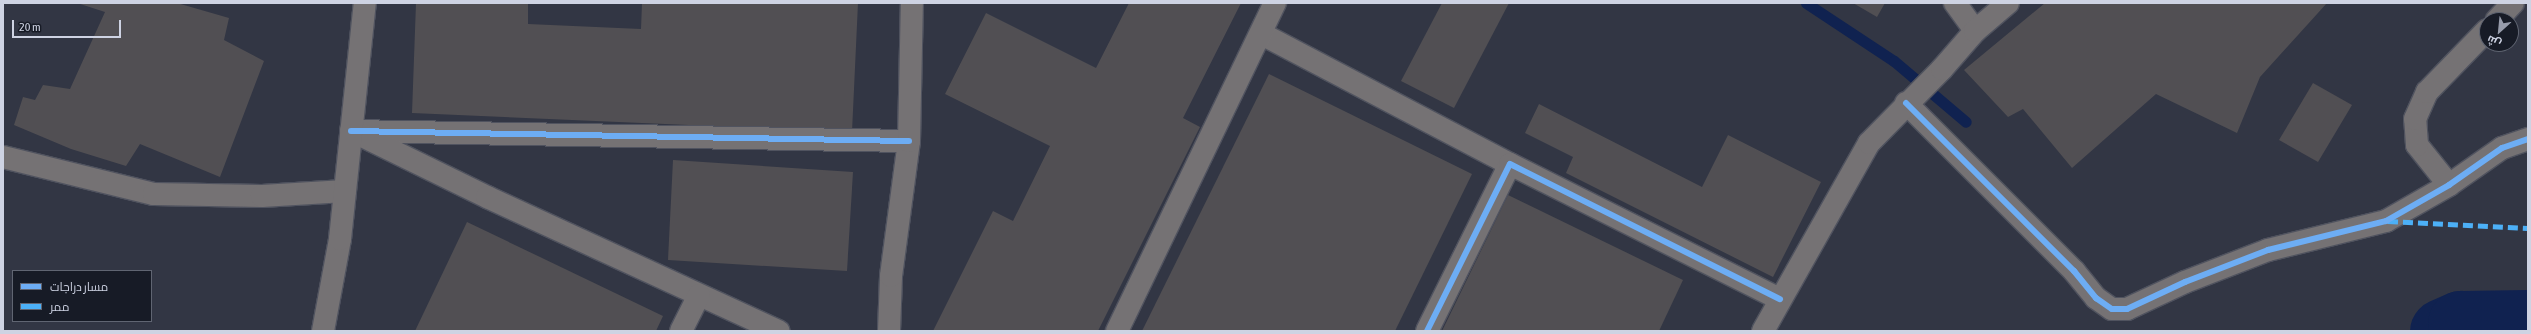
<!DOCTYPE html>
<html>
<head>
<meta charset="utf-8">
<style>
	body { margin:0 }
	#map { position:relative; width:2531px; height:334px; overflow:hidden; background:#323644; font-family:"Asap Condensed",Cairo,sans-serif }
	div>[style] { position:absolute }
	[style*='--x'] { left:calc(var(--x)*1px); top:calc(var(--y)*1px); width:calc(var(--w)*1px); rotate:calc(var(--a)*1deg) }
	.stream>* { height:11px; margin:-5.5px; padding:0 5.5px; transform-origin:5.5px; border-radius:5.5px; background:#102250 }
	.river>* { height:65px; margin:-32.5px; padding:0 32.5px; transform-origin:32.5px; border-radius:32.5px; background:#102250 }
	.building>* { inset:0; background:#514f53 }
	.roads { filter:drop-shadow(1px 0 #50535f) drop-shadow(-1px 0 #50535f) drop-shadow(0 1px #50535f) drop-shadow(0 -1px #50535f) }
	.street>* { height:22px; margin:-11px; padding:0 11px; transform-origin:11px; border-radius:11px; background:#757274 }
	.quiet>* { height:5px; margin-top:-2.5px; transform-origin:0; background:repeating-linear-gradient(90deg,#4cb0f7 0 10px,transparent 0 15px) }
	.cycleway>* { height:6px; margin:-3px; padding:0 3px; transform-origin:3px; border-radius:3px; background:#6dadf4 }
	span { translate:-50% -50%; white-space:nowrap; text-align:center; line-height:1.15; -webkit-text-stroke:3px #171b26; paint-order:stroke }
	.frame { position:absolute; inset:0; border:4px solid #ced3e3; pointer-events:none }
	.legend { position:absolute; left:12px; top:270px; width:140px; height:52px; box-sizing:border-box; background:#171b26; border:1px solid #606572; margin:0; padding:5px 7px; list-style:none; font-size:12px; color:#ced3e3 }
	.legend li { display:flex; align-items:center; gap:8px; height:20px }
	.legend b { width:20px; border:1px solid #606572 }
	.north { position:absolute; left:2479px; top:12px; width:40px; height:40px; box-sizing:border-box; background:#171b26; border:1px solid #606572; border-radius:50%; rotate:207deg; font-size:11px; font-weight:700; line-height:16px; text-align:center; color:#ced3e3 }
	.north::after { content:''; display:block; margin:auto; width:14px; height:18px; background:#979cab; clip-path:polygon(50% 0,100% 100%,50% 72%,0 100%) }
	.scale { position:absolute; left:12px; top:20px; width:109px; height:18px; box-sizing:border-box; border:2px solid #ced3e3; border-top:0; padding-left:5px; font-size:12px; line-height:14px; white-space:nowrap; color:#ced3e3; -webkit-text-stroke:3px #171b26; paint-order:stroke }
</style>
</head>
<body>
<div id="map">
	<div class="stream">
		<i style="--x:1806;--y:3;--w:105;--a:33.4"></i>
		<i style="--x:1894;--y:61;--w:94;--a:40.3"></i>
	</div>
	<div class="river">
		<i style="--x:2442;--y:331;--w:20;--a:-24"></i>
		<i style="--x:2460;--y:323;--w:68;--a:-0.8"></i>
	</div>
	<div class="building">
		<i style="clip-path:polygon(77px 3px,177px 3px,229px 18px,224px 40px,264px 61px,220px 177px,140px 144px,126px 166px,71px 149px,14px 125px,23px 97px,35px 100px,43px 85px,70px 89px,105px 12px)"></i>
		<i style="clip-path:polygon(416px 3px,528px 3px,528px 24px,641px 29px,642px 3px,858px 3px,852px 132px,412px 113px)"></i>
		<i style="clip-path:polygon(1129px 3px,1241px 3px,1183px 118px,1200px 127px,1098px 331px,933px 331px,993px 211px,1013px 221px,1050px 146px,945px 94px,986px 13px,1096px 68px)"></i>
		<i style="clip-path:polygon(1442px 3px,1509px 3px,1454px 108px,1401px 81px)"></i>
		<i style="clip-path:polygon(1853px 3px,1885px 3px,1877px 17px)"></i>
		<i style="clip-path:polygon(2045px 3px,2327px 3px,2260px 77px,2237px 133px,2156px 94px,2072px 168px,2023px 109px,2008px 117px,1964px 70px)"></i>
		<i style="clip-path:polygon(1269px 74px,1472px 174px,1395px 331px,1142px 331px)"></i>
		<i style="clip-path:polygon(2313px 83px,2352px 105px,2318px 162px,2279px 140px)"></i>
		<i style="clip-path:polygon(1539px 104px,1702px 187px,1728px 135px,1821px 182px,1773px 277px,1566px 173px,1573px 157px,1525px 133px)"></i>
		<i style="clip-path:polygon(673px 160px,853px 172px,847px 271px,668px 260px)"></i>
		<i style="clip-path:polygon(1508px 195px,1683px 280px,1659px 331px,1442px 331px)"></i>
		<i style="clip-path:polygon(467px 222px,663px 316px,656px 331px,415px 331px)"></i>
	</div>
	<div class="roads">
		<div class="street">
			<i style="--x:1955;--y:3;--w:34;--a:54"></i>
			<i style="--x:2497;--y:20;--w:23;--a:-47"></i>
			<i style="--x:1262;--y:34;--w:280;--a:27.7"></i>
			<i style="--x:1906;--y:103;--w:238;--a:45"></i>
			<i style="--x:2074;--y:271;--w:35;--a:51"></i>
			<i style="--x:2096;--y:298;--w:19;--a:35"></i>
			<i style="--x:2112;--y:309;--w:15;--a:0"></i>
			<i style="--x:2127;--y:309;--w:64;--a:-25"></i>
			<i style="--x:2185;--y:282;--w:89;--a:-21.1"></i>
			<i style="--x:2268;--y:250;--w:122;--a:-13.8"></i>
			<i style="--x:2386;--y:221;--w:73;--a:-29.7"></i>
			<i style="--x:2449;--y:185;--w:65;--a:-34.9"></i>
			<i style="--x:2502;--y:148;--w:28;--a:-19"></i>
			<i style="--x:351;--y:131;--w:558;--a:1.03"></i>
			<i style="--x:356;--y:133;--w:146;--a:26"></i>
			<i style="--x:487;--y:197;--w:321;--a:24.7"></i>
			<i style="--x:3;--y:157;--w:155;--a:13.8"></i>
			<i style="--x:154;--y:194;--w:108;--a:1.1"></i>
			<i style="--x:262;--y:196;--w:83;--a:-3.4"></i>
			<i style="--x:2449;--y:185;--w:51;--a:-128.7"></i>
			<i style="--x:2417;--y:145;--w:26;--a:-94"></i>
			<i style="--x:2415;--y:119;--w:30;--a:-66"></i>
			<i style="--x:2427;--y:92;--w:86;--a:-45.9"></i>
			<i style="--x:323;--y:331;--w:94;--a:-79.5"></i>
			<i style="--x:340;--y:239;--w:237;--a:-84"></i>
			<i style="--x:681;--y:331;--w:40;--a:-63.4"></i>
			<i style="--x:889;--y:331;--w:55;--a:-87.9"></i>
			<i style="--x:891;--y:276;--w:136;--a:-82.4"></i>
			<i style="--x:909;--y:141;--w:138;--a:-88.8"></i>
			<i style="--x:1117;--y:331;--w:364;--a:-64.3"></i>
			<i style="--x:1427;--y:331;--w:186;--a:-63.6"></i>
			<i style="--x:1510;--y:164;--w:302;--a:26.6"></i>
			<i style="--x:1763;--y:331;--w:216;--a:-60.6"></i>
			<i style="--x:1869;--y:143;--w:104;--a:-45.4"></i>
			<i style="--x:1942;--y:69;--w:50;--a:-49"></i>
			<i style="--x:1975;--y:31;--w:43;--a:-40.3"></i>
		</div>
	</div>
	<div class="quiet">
		<i style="--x:2388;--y:221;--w:140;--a:2.9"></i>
	</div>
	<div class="cycleway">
		<i style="--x:1906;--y:103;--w:238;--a:45"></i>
		<i style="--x:2074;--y:271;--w:35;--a:51"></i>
		<i style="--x:2096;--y:298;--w:19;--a:35"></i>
		<i style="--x:2112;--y:309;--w:15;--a:0"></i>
		<i style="--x:2127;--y:309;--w:64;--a:-25"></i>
		<i style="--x:2185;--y:282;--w:89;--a:-21.1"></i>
		<i style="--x:2268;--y:250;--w:122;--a:-13.8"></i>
		<i style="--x:2386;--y:221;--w:73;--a:-29.7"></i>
		<i style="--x:2449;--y:185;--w:65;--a:-34.9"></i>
		<i style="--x:2502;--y:148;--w:28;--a:-19"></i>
		<i style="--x:351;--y:131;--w:558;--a:1.03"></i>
		<i style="--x:1427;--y:331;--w:186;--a:-63.6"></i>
		<i style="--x:1510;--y:164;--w:302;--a:26.6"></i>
	</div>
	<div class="frame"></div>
	<ul class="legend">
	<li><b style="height:5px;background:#6dadf4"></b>مسار دراجات</li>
	<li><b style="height:5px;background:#4cb0f7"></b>ممر</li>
	</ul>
	<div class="north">ش</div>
	<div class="scale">20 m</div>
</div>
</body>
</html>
